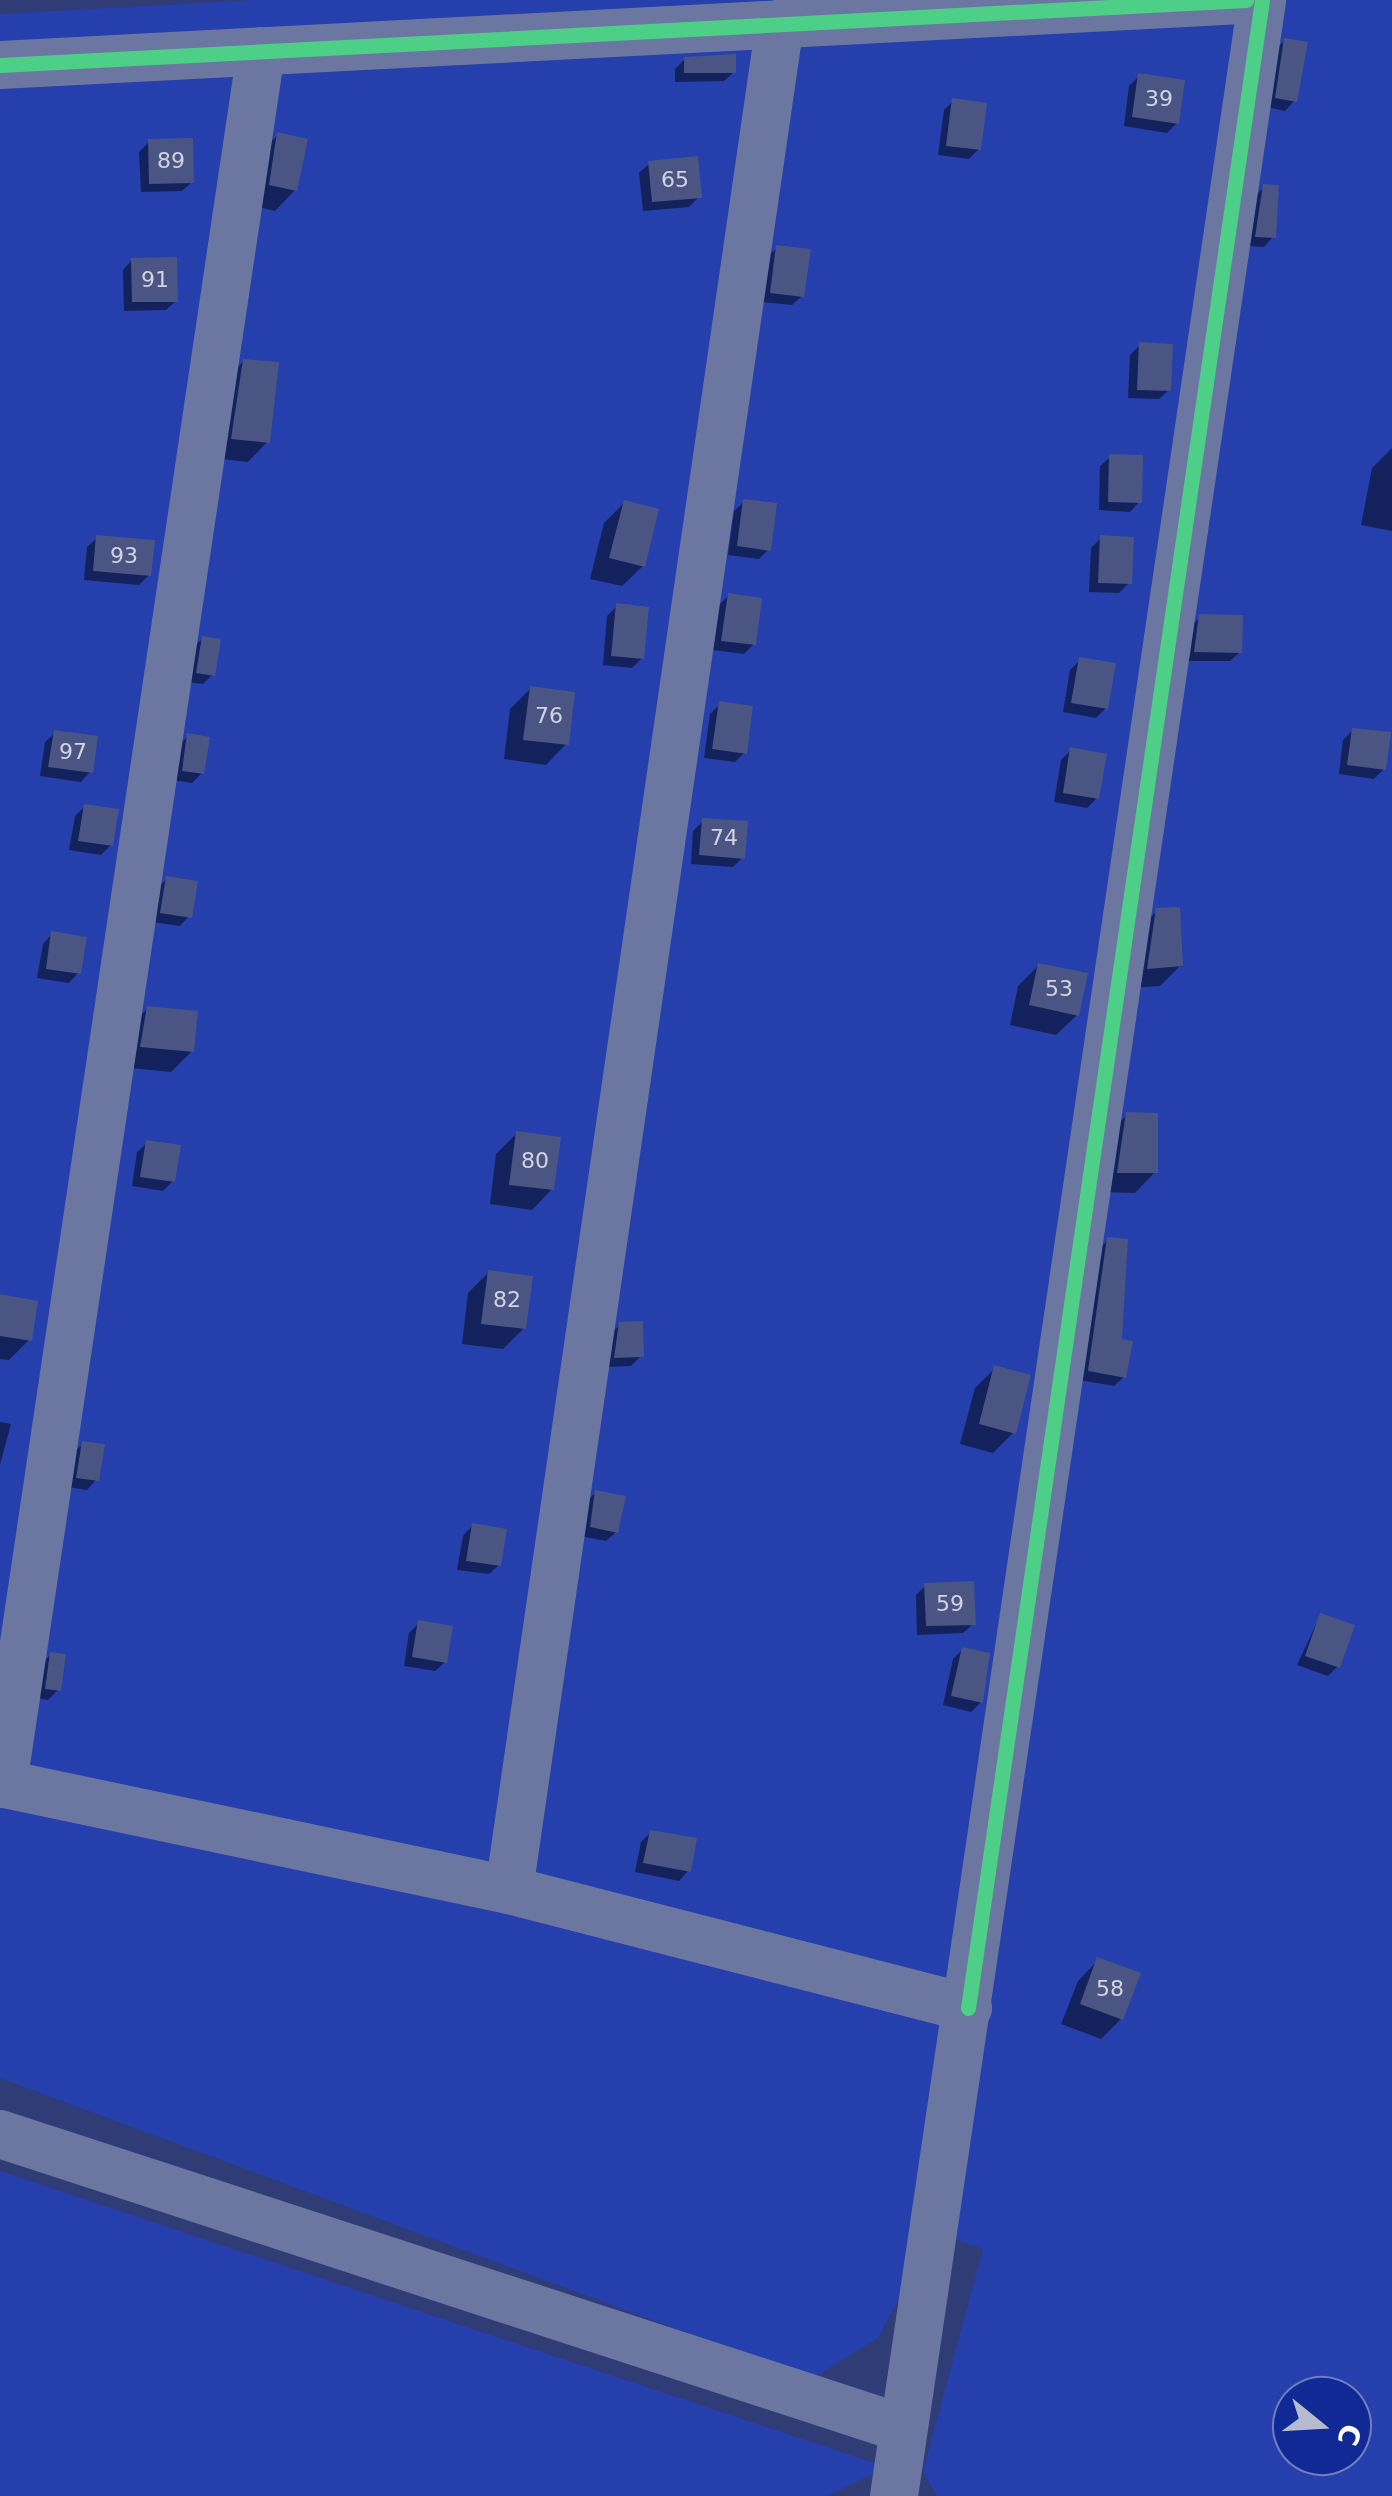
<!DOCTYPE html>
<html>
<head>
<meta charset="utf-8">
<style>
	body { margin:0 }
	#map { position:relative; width:1392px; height:2496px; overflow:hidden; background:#2f3c76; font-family:"DejaVu Sans",sans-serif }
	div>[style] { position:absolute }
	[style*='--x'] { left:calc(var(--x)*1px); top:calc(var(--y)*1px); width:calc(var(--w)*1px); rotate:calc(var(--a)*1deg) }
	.green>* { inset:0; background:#253fac }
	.shadow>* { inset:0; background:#0007 }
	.building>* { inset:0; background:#4a5584 }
	.minor>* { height:48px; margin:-24px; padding:0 24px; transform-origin:24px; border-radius:24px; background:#6c77a1 }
	.cycleway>* { height:15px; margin:-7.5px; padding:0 7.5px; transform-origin:7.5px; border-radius:7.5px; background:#4dcf88 }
	span { translate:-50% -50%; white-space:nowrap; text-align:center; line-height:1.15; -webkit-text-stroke:8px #112994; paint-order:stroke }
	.number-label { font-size:22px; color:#d2d4e0 }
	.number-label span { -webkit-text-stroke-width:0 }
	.north { position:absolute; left:1272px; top:2376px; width:100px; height:100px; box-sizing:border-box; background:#112994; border:2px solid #707fbf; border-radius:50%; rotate:108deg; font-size:28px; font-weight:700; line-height:40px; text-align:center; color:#fff }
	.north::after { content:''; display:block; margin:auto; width:35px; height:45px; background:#b6bbcf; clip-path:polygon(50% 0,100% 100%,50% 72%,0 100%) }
</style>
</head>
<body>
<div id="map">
	<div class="green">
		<i style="clip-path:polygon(evenodd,254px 0,1392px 0,1392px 2496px,937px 2496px,923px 2471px,983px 2249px,909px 2223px,912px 2274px,878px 2338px,811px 2379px,0 2078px,0 14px,254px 0,1292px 2396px,1352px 2396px,1352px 2456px,1292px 2456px,1292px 2396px)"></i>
		<i style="clip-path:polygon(0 2171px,887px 2467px,828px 2496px,0 2496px)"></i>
	</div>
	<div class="shadow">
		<i style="clip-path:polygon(1285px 40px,1294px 101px,1285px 111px,1267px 107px,1275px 50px)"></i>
		<i style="clip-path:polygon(685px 59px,734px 72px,724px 81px,675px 82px,675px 69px)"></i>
		<i style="clip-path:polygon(1139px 76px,1177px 123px,1167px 133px,1124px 126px,1129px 86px)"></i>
		<i style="clip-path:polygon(953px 101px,979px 149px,969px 159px,938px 155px,944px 110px)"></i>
		<i style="clip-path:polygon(278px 135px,295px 190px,275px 211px,250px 205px,257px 155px)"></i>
		<i style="clip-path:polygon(149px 142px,192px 182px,182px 191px,141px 192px,139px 152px)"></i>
		<i style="clip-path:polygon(649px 164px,699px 197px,689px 207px,643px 211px,639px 173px)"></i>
		<i style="clip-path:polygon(1264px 187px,1273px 237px,1264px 247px,1247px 246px,1254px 197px)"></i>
		<i style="clip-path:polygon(777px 248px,802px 296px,792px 305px,761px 302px,767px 257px)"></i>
		<i style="clip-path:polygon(132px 260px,176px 301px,166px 310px,124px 311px,123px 270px)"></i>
		<i style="clip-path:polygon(1140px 345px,1169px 390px,1159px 399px,1128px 398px,1130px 355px)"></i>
		<i style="clip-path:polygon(244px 361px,268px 441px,248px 462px,212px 458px,223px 382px)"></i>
		<i style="clip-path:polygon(1392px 448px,1392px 531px,1361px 525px,1372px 468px)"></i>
		<i style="clip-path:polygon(1110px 457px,1139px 502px,1130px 512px,1099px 510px,1100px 466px)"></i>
		<i style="clip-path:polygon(744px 502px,768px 550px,759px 559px,728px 555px,734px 511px)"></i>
		<i style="clip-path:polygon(624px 503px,643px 566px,622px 586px,590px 579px,604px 523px)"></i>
		<i style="clip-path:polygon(97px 538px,149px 575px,139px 585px,84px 580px,87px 547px)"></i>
		<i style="clip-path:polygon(1101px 538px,1129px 583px,1119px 593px,1089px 592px,1091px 548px)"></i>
		<i style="clip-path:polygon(728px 596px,754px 644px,744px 654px,713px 650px,719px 605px)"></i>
		<i style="clip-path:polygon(617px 606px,642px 658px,632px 668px,603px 665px,607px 616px)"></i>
		<i style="clip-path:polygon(1200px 617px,1240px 652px,1230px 661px,1185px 661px,1190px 627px)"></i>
		<i style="clip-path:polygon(203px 638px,212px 675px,203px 684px,188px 682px,193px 648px)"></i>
		<i style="clip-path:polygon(1080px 660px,1106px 708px,1096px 718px,1063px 712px,1070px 670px)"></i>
		<i style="clip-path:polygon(531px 688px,566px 744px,546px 765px,504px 759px,510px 709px)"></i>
		<i style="clip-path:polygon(720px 704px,745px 752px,735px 762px,704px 758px,710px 714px)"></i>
		<i style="clip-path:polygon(1353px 730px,1384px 769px,1374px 779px,1339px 774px,1343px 740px)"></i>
		<i style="clip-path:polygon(55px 733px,90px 772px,81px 782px,40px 776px,45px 742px)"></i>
		<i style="clip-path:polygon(188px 736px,202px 773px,192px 783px,173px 780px,178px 746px)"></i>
		<i style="clip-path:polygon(1071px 750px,1097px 798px,1087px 808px,1054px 802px,1061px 760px)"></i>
		<i style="clip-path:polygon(85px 806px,111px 845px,101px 855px,69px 850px,75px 816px)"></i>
		<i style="clip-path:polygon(703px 821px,743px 857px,733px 867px,691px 864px,693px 831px)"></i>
		<i style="clip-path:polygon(167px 879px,189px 916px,180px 926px,152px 922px,157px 888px)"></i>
		<i style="clip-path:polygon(1157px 911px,1181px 965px,1160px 986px,1128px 988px,1136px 931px)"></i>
		<i style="clip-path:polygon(52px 934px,78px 973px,69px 983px,37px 978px,43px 944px)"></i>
		<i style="clip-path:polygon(1039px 965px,1077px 1015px,1056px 1035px,1010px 1025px,1018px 986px)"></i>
		<i style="clip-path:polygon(148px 1008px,192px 1051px,171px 1072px,121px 1067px,127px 1029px)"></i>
		<i style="clip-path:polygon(1127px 1115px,1155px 1172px,1135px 1193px,1098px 1192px,1106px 1136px)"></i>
		<i style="clip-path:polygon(517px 1133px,552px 1189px,532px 1210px,490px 1204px,496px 1154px)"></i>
		<i style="clip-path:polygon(147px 1143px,173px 1181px,163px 1191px,132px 1186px,137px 1152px)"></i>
		<i style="clip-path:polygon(1108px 1240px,1124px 1377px,1114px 1386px,1079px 1380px,1098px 1250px)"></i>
		<i style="clip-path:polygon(488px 1273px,524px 1328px,503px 1349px,462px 1344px,468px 1293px)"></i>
		<i style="clip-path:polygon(0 1297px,29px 1340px,9px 1360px,0 1359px)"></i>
		<i style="clip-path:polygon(620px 1325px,641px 1356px,631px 1366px,606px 1367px,610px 1334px)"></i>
		<i style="clip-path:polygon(995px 1368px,1014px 1432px,993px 1453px,960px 1444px,975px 1388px)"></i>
		<i style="clip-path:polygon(0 1422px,11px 1424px,0 1465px)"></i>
		<i style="clip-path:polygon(83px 1444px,96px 1480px,87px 1490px,68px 1487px,73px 1453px)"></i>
		<i style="clip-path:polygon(596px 1492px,616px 1532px,606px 1541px,581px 1536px,586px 1502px)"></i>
		<i style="clip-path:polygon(472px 1526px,499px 1565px,489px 1574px,457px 1570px,463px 1536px)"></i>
		<i style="clip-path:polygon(925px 1586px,973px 1624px,963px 1633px,917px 1635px,916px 1595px)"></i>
		<i style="clip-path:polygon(1320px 1616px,1338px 1666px,1328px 1676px,1297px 1665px)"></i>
		<i style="clip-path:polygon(419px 1623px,445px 1662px,435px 1671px,404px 1666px,409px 1633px)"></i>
		<i style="clip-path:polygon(963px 1649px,981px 1702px,971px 1712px,943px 1705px,953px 1659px)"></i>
		<i style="clip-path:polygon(51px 1654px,58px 1690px,48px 1700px,37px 1698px,42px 1664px)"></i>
		<i style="clip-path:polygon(651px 1832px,688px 1871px,679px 1881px,635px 1872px,641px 1842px)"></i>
		<i style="clip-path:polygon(1098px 1960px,1121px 2019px,1101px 2039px,1061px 2024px,1078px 1981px)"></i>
	</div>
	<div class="building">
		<i style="clip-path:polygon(1284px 38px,1308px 42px,1297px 102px,1275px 98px)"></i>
		<i style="clip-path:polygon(736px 54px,736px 73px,684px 73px,684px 57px)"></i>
		<i style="clip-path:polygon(1138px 73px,1185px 80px,1179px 124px,1132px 117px)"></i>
		<i style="clip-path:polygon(952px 98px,987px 103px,981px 150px,946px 146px)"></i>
		<i style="clip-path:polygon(277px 132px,308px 139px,297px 191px,269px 185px)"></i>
		<i style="clip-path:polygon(193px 138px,194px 183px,149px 184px,148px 139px)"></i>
		<i style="clip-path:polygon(698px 156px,702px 198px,652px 202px,648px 161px)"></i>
		<i style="clip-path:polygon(1263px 184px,1279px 185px,1276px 238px,1255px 237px)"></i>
		<i style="clip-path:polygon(776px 245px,811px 249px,804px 297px,770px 293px)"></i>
		<i style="clip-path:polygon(177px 257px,178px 302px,132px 302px,131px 258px)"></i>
		<i style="clip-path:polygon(1139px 342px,1173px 344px,1171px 391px,1137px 390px)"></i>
		<i style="clip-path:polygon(243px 359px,279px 362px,270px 443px,231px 439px)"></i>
		<i style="clip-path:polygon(1109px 454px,1143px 455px,1142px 503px,1108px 502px)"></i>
		<i style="clip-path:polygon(743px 499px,777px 503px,771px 551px,737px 546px)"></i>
		<i style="clip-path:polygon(624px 500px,659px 509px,645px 567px,609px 558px)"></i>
		<i style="clip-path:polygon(96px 535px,155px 540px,151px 576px,93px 571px)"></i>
		<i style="clip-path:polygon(1100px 535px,1134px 537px,1132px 584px,1098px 583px)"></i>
		<i style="clip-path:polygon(728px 593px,762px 598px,756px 645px,721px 641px)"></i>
		<i style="clip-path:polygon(616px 603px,649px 607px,644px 659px,611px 656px)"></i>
		<i style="clip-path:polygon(1199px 614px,1243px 615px,1242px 653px,1194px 652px)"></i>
		<i style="clip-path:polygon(202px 636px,221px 639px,215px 676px,196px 673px)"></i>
		<i style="clip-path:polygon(1079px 657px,1116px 663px,1108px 709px,1071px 703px)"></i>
		<i style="clip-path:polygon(530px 686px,575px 692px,569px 745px,523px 740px)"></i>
		<i style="clip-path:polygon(719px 701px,753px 706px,747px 754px,712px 749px)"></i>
		<i style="clip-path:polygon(1352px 728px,1391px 732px,1386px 770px,1347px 765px)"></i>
		<i style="clip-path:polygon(54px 730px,98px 736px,93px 773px,48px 767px)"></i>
		<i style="clip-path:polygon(187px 733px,210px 737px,204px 774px,182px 771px)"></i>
		<i style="clip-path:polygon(1070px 747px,1107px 754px,1099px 799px,1063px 793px)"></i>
		<i style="clip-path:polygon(84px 804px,119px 809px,113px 846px,78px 841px)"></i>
		<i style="clip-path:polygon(702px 818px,748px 821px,745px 859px,699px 855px)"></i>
		<i style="clip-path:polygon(166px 876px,198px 881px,192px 918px,160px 913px)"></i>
		<i style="clip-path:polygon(1180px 907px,1183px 966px,1147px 969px,1156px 908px)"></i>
		<i style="clip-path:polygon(51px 931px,87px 937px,81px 974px,46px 969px)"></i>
		<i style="clip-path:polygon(1038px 963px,1088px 973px,1079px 1016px,1029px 1005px)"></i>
		<i style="clip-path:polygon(147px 1006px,198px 1011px,194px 1052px,140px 1047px)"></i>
		<i style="clip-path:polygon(1126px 1112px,1158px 1113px,1158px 1173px,1117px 1173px)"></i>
		<i style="clip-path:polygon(516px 1131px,561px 1137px,554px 1190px,509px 1185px)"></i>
		<i style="clip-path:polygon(146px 1140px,181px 1145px,175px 1182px,140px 1177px)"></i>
		<i style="clip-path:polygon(1107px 1237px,1128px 1239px,1122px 1339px,1133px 1341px,1126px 1378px,1088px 1371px)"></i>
		<i style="clip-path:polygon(488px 1270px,533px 1276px,526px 1329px,481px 1324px)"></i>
		<i style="clip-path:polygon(0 1294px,38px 1301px,32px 1341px,0 1336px)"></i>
		<i style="clip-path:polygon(643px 1321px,644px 1357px,614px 1358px,619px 1322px)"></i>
		<i style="clip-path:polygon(994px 1365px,1031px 1375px,1016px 1434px,979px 1424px)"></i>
		<i style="clip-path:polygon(82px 1441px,105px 1444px,99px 1481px,76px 1478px)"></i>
		<i style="clip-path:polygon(595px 1490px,626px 1496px,618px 1533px,590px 1527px)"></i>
		<i style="clip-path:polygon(472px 1523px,507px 1529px,501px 1566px,466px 1561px)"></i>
		<i style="clip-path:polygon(974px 1581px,976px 1625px,926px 1626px,924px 1583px)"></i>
		<i style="clip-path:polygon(1320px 1613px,1355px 1625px,1340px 1668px,1305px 1656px)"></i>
		<i style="clip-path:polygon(418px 1620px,453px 1626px,447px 1663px,412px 1657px)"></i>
		<i style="clip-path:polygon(962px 1647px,990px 1653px,983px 1703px,951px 1696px)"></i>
		<i style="clip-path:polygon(50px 1652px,66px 1654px,61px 1691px,45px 1689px)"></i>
		<i style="clip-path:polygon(650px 1830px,697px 1838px,691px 1872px,643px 1863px)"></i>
		<i style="clip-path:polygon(1097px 1957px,1141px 1973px,1123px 2020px,1080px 2004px)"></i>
	</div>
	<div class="minor">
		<i style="--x:0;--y:65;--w:1248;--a:-2.99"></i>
		<i style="--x:0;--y:1783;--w:520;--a:11.87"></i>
		<i style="--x:509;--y:1890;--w:474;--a:14.4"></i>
		<i style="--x:3;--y:1784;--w:1752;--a:-81.53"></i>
		<i style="--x:509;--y:1890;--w:1886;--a:-81.74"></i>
		<i style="--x:0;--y:2134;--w:948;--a:18.07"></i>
		<i style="--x:894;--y:2496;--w:2523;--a:-81.61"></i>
	</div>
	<div class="cycleway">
		<i style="--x:0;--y:65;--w:1248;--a:-2.99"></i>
		<i style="--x:968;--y:2008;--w:2029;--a:-81.67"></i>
	</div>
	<div class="number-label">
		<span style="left:1159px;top:99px">39</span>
		<span style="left:171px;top:161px">89</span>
		<span style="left:675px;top:180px">65</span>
		<span style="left:155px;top:280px">91</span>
		<span style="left:124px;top:556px">93</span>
		<span style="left:549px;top:716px">76</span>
		<span style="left:73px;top:752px">97</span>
		<span style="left:724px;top:838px">74</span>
		<span style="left:1059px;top:989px">53</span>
		<span style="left:535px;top:1161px">80</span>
		<span style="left:507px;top:1300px">82</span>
		<span style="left:950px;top:1604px">59</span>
		<span style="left:1110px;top:1989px">58</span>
	</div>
	<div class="north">С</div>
</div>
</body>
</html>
